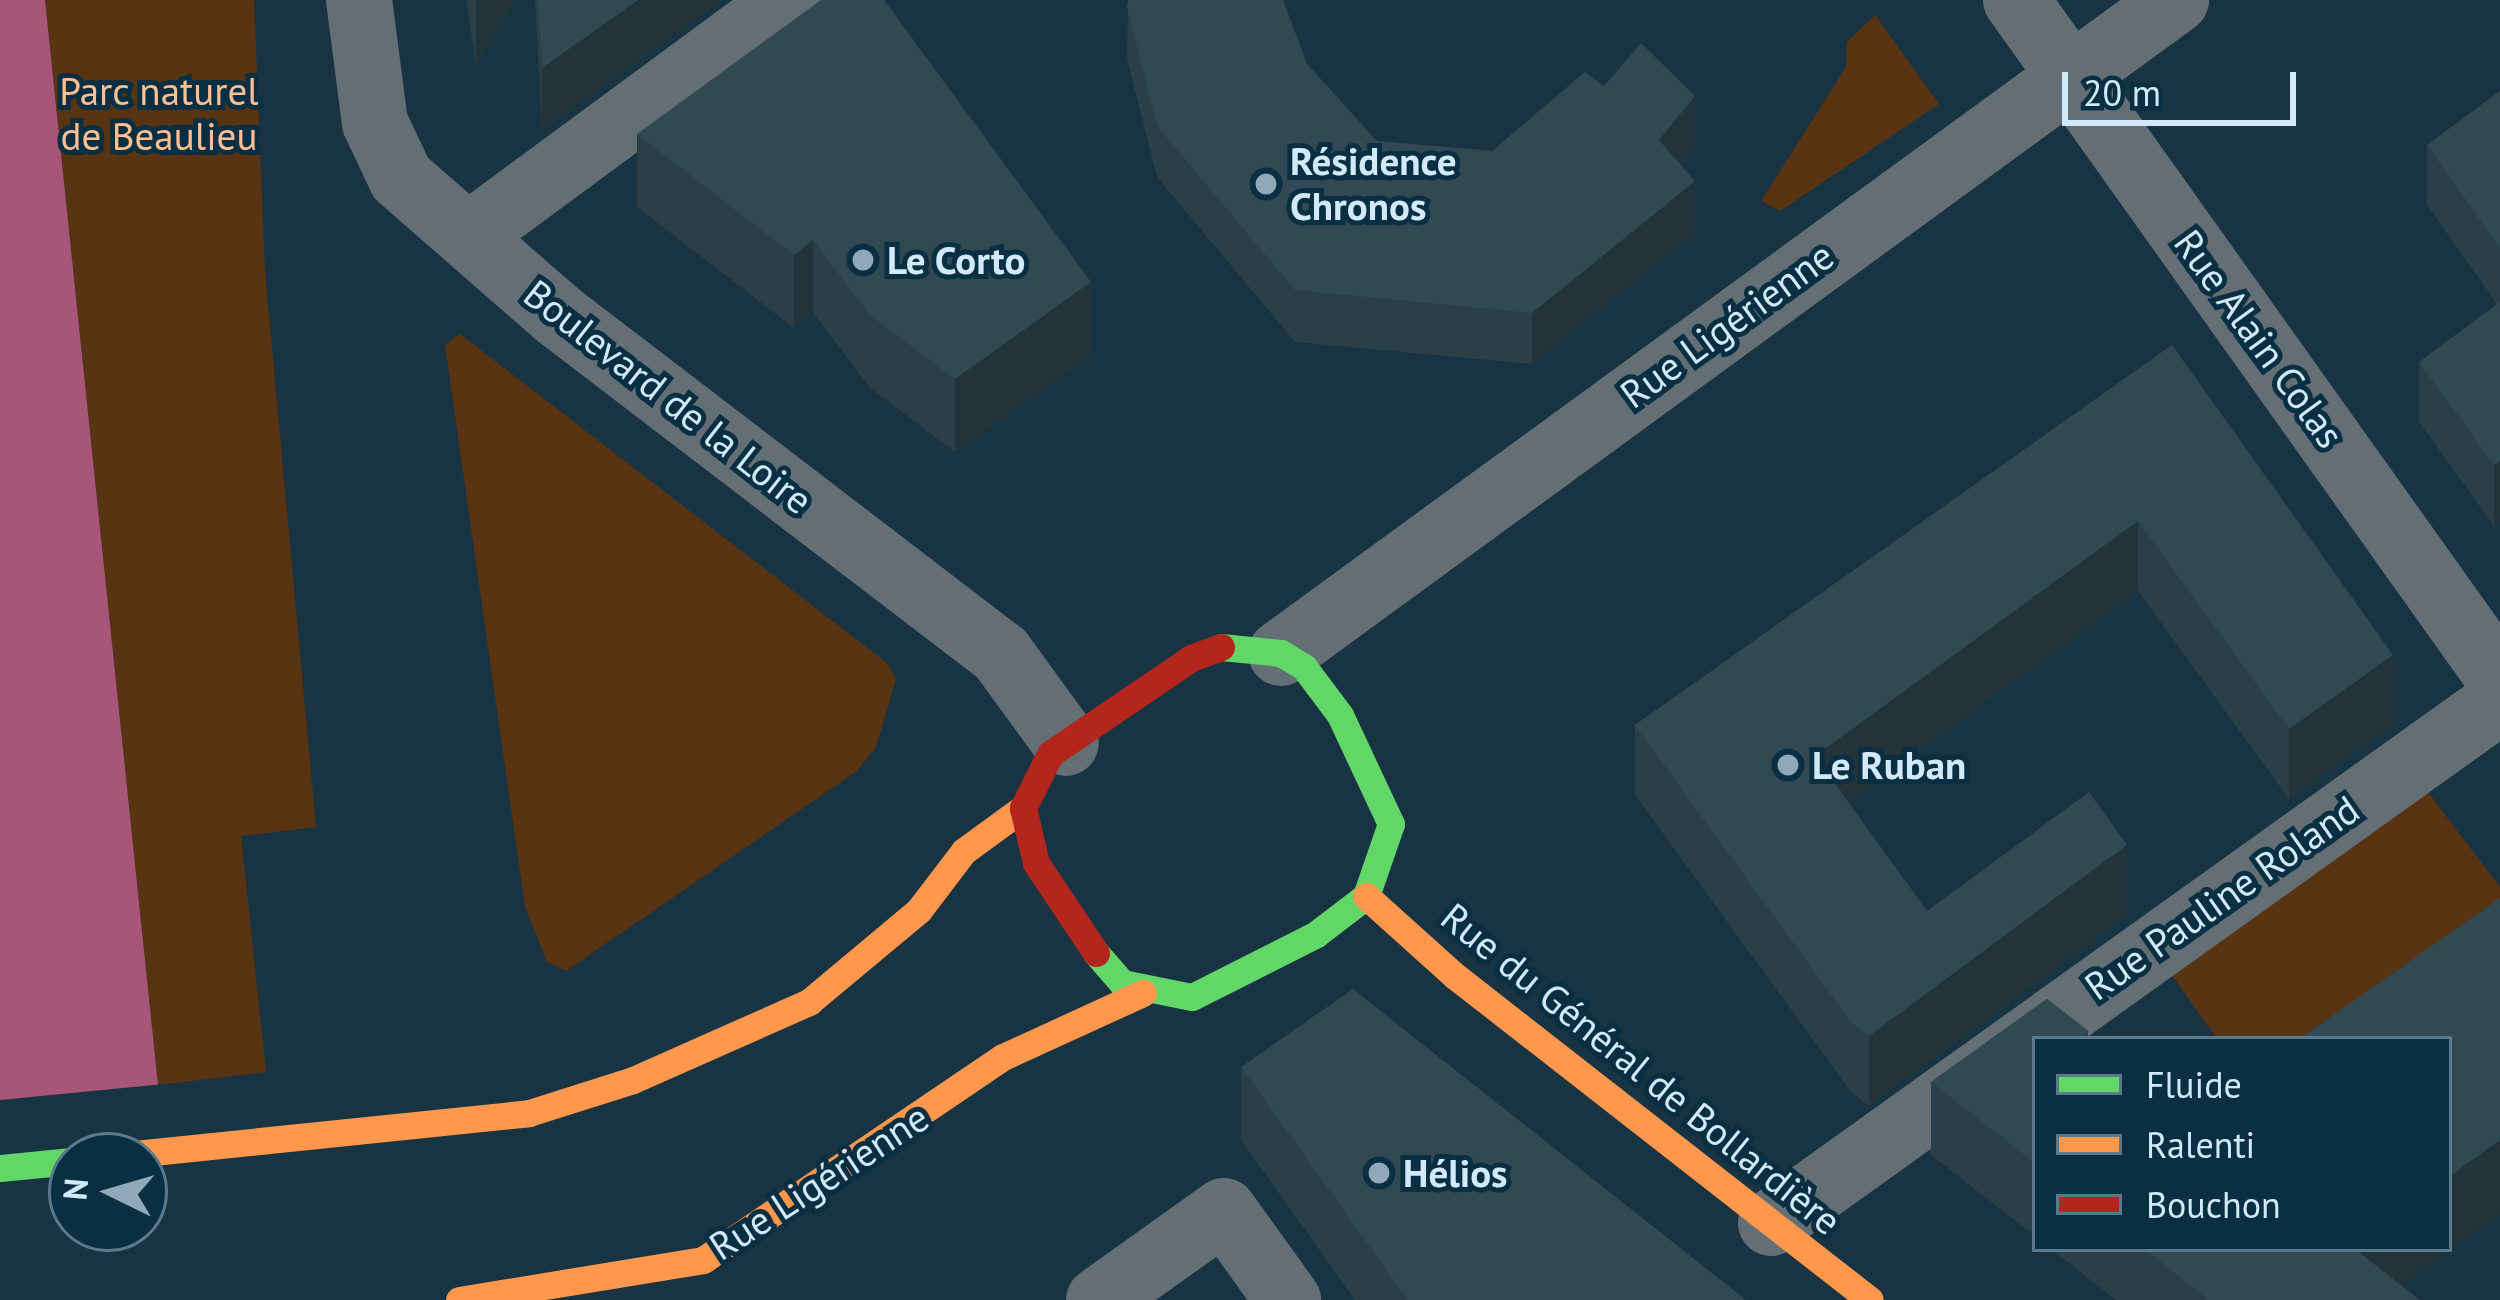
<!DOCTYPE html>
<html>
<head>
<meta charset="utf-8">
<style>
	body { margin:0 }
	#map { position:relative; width:2500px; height:1300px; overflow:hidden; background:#183342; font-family:"PT Sans",sans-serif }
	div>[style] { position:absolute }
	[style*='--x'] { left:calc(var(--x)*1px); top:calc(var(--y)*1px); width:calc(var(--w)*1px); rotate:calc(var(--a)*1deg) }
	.green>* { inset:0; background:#583412 }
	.water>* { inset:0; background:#a75678 }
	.pier>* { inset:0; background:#183342 }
	.street>* { height:66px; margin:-33px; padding:0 33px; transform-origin:33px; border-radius:33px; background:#646e75 }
	.fast>* { height:27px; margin:-13.5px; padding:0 13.5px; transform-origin:13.5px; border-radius:13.5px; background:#63d668 }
	.slow>* { height:27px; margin:-13.5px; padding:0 13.5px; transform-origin:13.5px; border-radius:13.5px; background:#ff974d }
	.jam>* { height:27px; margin:-13.5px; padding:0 13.5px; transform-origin:13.5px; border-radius:13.5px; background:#b3261e }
	.wall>* { inset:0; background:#2a3f47 }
	.shaded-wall>* { inset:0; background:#223339 }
	.building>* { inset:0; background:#314952 }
	.dots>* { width:33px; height:33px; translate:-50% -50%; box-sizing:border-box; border:6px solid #0a2e42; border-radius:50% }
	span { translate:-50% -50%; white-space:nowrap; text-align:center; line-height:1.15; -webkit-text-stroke:10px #0a2e42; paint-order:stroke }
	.park-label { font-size:39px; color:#ffc194 }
	.poi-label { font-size:39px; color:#d1e9f9; font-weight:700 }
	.left { translate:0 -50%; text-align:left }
	.street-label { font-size:39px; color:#d1e9f9 }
	.legend { position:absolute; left:2032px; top:1036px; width:420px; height:216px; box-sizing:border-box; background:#0a2e42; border:3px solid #5a798b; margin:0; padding:15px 21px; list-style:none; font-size:36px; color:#d1e9f9 }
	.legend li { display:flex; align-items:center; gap:24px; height:60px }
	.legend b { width:60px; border:3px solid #5a798b }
	.north { position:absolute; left:48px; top:1132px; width:120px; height:120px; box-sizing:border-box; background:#0a2e42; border:3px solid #5a798b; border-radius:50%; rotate:275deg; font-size:33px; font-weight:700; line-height:48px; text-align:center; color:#d1e9f9 }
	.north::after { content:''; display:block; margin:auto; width:42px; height:54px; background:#90a9b9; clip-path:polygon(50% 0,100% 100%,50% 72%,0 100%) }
	.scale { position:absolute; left:2062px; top:72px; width:234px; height:54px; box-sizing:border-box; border:6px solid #d1e9f9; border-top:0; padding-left:15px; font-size:36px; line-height:42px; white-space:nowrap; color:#d1e9f9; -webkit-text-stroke:9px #0a2e42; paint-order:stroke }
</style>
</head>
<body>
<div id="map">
	<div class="green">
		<i style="clip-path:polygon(45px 0,254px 0,265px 273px,316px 827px,241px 836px,266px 1072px,158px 1085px)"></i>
		<i style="clip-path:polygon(1875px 15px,1939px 104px,1780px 211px,1761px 201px,1846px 67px,1847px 42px)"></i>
		<i style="clip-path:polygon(460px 334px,887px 663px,896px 679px,876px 747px,857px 771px,566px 971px,547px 962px,525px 907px,445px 345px)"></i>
		<i style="clip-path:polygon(2421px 783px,2500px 887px,2500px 949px,2369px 1039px,2217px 1039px,2164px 964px)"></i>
	</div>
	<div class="water">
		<i style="clip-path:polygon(evenodd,0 0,45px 0,158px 1085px,199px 1300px,0 1300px,0 0,72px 1156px,144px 1156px,144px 1228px,72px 1228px,72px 1156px)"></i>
	</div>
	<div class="pier">
		<i style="clip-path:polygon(evenodd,164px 1084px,205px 1300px,0 1300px,0 1100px,164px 1084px,72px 1156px,144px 1156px,144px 1228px,72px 1228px,72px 1156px)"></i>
	</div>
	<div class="street">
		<i style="--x:359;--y:0;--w:124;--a:82.6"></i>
		<i style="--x:375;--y:123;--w:61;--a:64.7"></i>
		<i style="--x:401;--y:178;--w:208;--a:41.1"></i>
		<i style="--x:558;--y:315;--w:558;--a:37.42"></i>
		<i style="--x:1001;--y:654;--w:110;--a:53.9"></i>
		<i style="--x:2016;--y:0;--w:834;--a:54.52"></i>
		<i style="--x:468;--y:236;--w:398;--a:-36.4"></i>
		<i style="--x:1281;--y:653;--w:1108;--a:-36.11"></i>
		<i style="--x:1771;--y:1223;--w:897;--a:-35.6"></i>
		<i style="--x:1099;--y:1300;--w:153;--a:-35.5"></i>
		<i style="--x:1224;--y:1211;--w:110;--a:54.3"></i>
	</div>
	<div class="fast">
		<i style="--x:1096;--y:953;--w:40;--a:49"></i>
		<i style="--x:1122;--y:983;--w:71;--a:11.3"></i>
		<i style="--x:1192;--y:997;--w:138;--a:-26.8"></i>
		<i style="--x:1315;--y:935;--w:64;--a:-37.4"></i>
		<i style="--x:1366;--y:896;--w:76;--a:-70.9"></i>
		<i style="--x:1391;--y:824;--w:120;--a:-115.1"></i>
		<i style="--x:1340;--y:715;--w:60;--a:-126.9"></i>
		<i style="--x:1304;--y:667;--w:27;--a:-149"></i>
		<i style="--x:1281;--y:653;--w:60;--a:-174.3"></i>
		<i style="--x:0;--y:1168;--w:72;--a:-5.6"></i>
	</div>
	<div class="slow">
		<i style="--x:1366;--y:896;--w:120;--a:42"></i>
		<i style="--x:1455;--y:976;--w:526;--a:37.98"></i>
		<i style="--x:115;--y:1156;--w:416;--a:-5.9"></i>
		<i style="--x:529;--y:1113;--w:109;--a:-17.6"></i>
		<i style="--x:633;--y:1080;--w:193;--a:-23.9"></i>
		<i style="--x:809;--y:1002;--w:143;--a:-39.9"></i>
		<i style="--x:919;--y:910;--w:74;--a:-52.7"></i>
		<i style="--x:964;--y:851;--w:73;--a:-36.1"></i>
		<i style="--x:459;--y:1300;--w:247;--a:-9.3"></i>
		<i style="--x:703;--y:1260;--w:362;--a:-34.1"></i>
		<i style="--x:1003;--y:1057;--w:154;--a:-24.6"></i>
	</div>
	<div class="jam">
		<i style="--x:1096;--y:953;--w:108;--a:-123.7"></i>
		<i style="--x:1036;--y:863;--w:57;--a:-103.3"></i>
		<i style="--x:1023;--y:808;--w:60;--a:-63.4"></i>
		<i style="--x:1050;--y:754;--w:171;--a:-34.2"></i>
		<i style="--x:1191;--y:658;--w:32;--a:-20"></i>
	</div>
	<div class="wall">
		<i style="clip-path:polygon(466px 0,515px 0,476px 65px)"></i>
		<i style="clip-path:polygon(535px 0,723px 0,542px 129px)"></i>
		<i style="clip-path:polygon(1128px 0,1285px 0,1284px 4px,1307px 64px,1377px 141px,1492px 151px,1695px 147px,1681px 164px,1695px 232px,1532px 364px,1295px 342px,1157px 177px,1127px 59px)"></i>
		<i style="clip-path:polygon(2500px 91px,2500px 521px,2494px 526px,2419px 422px,2419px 362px,2497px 304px,2427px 205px,2427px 145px)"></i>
		<i style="clip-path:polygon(637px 134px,1091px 355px,955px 452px,870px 388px,813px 313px,794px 328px,637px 207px)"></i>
		<i style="clip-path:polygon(2172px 345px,2393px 725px,2289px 799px,2138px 591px,1848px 802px,1927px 911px,2127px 915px,1869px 1106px,1851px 1092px,1635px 795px,1635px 725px)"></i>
		<i style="clip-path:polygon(2047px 999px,2088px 1031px,2088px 1039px,2035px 1039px,2035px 1236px,1931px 1155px,1931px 1082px)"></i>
		<i style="clip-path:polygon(1241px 1067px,1746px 1300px,1355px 1300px,1241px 1140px)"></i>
		<i style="clip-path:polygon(2051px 1249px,2449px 1249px,2401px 1285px,2420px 1300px,2116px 1300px)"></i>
	</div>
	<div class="shaded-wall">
		<i style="clip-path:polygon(478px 0,515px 0,476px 65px,476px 4px)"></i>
		<i style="clip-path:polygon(638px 0,723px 0,542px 129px,542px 68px)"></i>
		<i style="clip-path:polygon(1695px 96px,1695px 147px,1659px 191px,1659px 140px)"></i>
		<i style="clip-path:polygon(1695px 181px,1695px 232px,1532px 364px,1532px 313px)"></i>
		<i style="clip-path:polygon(813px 240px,813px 313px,794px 328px,794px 255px)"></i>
		<i style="clip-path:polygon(1091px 282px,1091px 355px,955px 452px,955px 379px)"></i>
		<i style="clip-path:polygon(2500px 461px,2500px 521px,2494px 526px,2494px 465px)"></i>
		<i style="clip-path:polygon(2138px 521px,2138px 591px,1815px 826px,1815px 756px)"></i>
		<i style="clip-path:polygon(2393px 655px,2393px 725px,2289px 799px,2289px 729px)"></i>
		<i style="clip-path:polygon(2127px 845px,2127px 915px,1869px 1106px,1869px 1036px)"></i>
		<i style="clip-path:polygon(2500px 1140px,2500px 1214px,2380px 1300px,2352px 1249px,2449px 1249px,2449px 1177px)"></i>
	</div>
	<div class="building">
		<i style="clip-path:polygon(538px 0,638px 0,542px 68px)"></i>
		<i style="clip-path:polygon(821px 0,884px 0,1091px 282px,955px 379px,870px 315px,813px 240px,794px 255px,637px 134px)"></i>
		<i style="clip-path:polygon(1128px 0,1283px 0,1307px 64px,1377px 141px,1492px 151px,1585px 72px,1604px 86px,1641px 43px,1695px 96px,1659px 140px,1695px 181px,1532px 313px,1295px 290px,1157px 126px,1127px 7px)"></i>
		<i style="clip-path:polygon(2500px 91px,2500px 248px,2427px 145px)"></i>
		<i style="clip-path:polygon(2500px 302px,2500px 461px,2494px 465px,2419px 362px)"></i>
		<i style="clip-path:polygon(2172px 345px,2393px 655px,2289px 729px,2138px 521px,1815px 756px,1927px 911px,2089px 792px,2127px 845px,1869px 1036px,1851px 1022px,1635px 725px)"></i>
		<i style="clip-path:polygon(2500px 898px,2500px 1140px,2449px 1177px,2449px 1039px,2299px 1039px)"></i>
		<i style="clip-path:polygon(1353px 989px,1746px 1300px,1408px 1300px,1241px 1067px)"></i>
		<i style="clip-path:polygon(2047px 999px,2088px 1031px,2081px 1038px,2083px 1039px,2035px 1039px,2035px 1163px,1931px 1082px)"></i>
		<i style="clip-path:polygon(2144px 1249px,2355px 1249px,2420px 1300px,2209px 1300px)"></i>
	</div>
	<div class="dots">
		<i style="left:1266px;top:184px;background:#90a9b9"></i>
		<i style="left:863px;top:260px;background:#90a9b9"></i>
		<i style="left:1788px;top:765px;background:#90a9b9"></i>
		<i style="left:1379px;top:1173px;background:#90a9b9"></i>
	</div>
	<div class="park-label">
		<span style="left:159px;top:114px">Parc naturel<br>de Beaulieu</span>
	</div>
	<div class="poi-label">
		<span class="left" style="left:1290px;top:184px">Résidence<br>Chronos</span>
		<span class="left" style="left:887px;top:260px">Le Corto</span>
		<span class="left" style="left:1812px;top:765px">Le Ruban</span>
		<span class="left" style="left:1403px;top:1173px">Hélios</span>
	</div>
	<div class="street-label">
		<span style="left:1727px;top:325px;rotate:-36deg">Rue Ligérienne</span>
		<span style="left:2259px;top:339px;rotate:54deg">Rue Alain Colas</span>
		<span style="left:668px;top:397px;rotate:38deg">Boulevard de la Loire</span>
		<span style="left:2222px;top:898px;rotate:-35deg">Rue Pauline Roland</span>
		<span style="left:1641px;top:1069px;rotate:39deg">Rue du Général de Bollardière</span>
		<span style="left:819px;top:1182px;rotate:-33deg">Rue Ligérienne</span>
	</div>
	<ul class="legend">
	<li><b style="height:15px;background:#63d668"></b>Fluide</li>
	<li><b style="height:15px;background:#ff974d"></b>Ralenti</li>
	<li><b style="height:15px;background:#b3261e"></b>Bouchon</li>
	</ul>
	<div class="north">N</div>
	<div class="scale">20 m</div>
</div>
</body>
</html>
